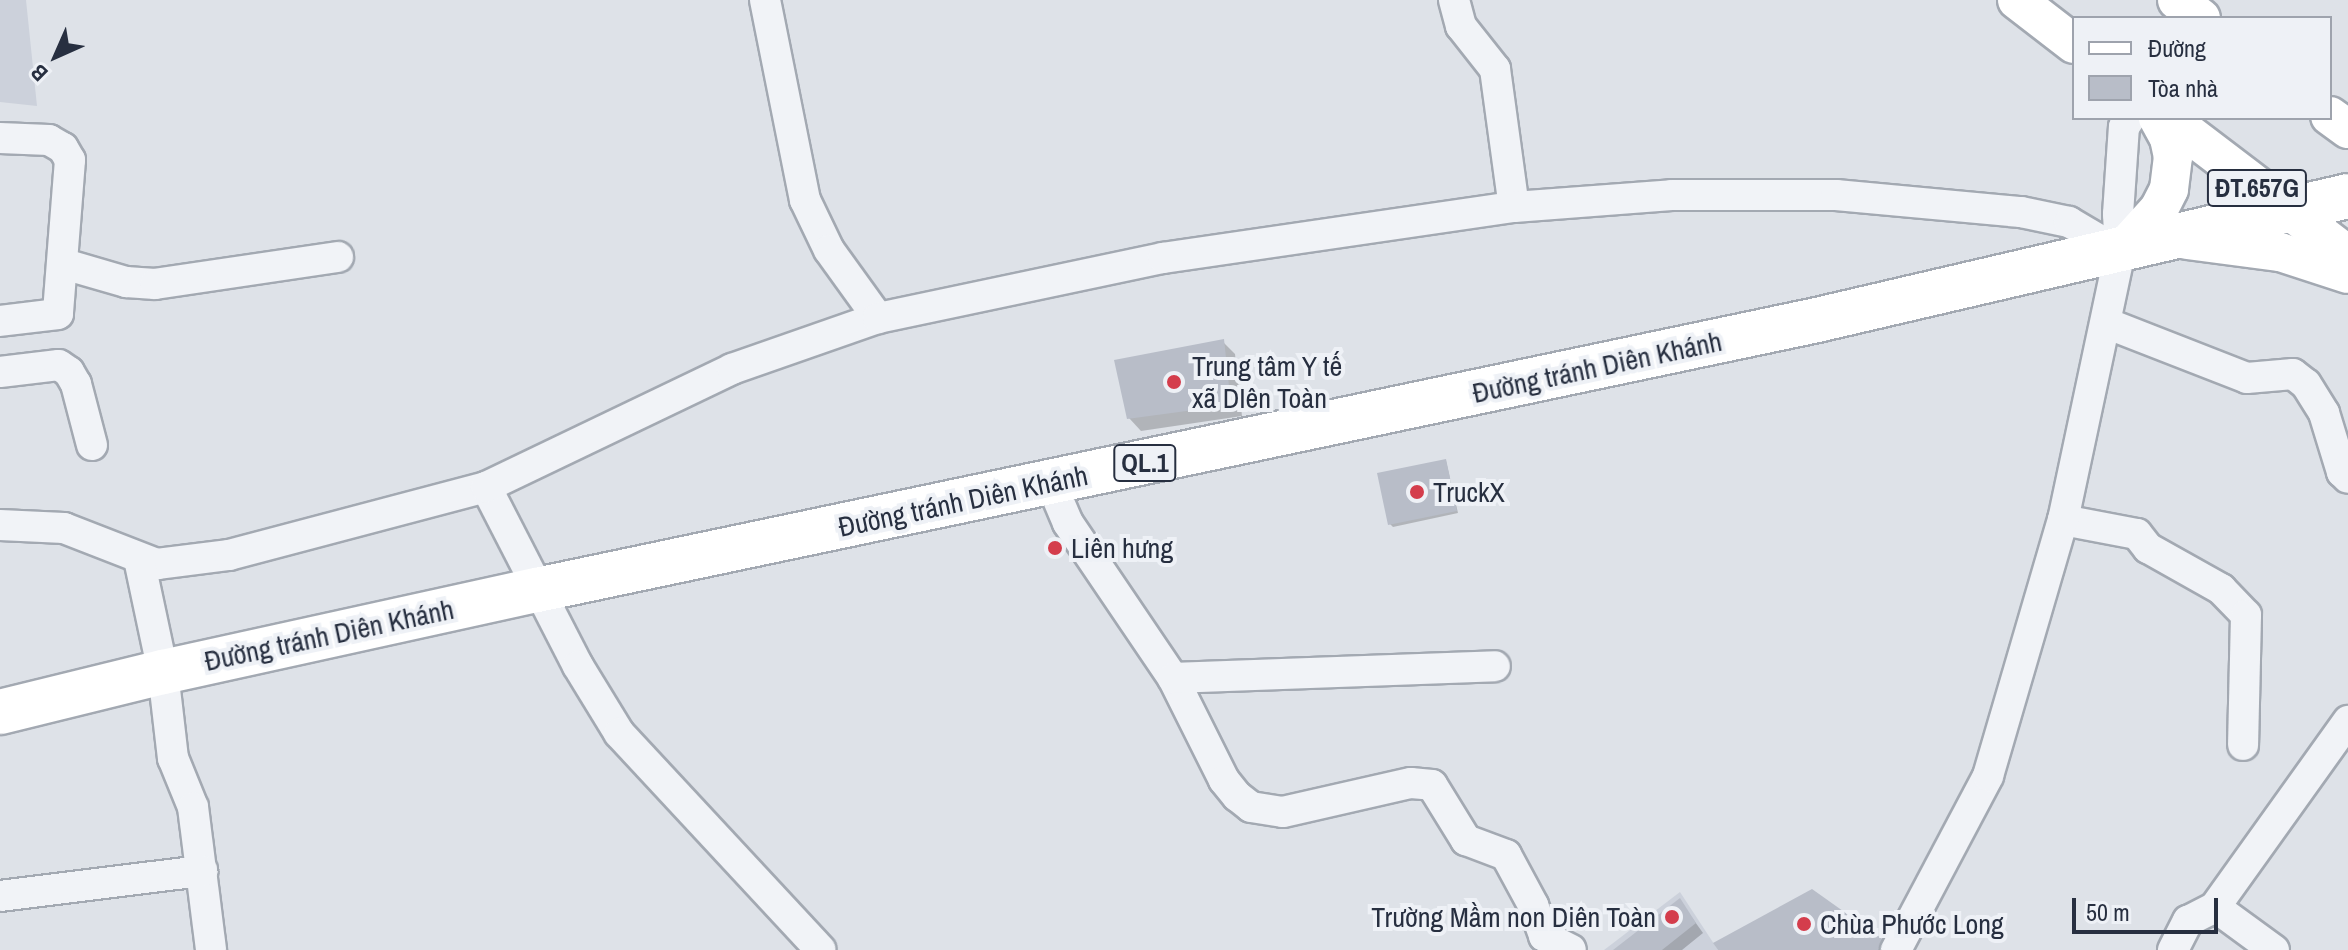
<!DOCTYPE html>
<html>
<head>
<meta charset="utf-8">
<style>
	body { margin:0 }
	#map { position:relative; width:2348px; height:950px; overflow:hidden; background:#dee2e8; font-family:"Archivo Narrow",sans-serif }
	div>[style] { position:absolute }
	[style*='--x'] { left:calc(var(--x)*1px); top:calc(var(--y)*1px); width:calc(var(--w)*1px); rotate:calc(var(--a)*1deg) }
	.built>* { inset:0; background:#ccd1db }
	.shadow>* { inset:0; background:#0003 }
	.building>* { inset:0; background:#b8bdc8 }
	.roads { filter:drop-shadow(2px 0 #a3a9b2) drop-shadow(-2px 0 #a3a9b2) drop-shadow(0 2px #a3a9b2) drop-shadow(0 -2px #a3a9b2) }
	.minor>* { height:30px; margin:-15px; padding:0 15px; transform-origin:15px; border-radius:15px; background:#f1f3f7 }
	.major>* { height:38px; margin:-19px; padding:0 19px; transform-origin:19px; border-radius:19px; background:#fff }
	.highway>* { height:44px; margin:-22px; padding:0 22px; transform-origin:22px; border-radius:22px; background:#fff }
	.dots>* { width:22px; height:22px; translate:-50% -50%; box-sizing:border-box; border:4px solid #eef1f6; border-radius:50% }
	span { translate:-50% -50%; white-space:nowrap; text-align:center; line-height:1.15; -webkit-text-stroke:8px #eef1f6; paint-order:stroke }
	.shield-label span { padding:2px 6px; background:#eef1f6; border:2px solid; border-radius:6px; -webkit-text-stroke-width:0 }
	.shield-label { font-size:26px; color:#272f40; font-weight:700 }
	.poi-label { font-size:28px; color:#272f40 }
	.left { translate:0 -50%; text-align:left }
	.right { translate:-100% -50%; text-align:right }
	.street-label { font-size:28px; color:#272f40 }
	.legend { position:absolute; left:2072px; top:16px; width:260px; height:104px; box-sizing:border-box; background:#eef1f6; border:2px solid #9ea3ad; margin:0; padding:10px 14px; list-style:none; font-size:24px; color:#272f40 }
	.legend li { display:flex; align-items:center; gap:16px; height:40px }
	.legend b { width:40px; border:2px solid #9ea3ad }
	.north { position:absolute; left:16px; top:16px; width:80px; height:80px; -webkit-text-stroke:6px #eef1f6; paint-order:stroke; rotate:225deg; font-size:22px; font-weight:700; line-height:32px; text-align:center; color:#272f40 }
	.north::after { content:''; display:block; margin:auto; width:28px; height:36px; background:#272f40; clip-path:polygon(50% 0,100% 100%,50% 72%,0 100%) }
	.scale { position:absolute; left:2072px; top:898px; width:146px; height:36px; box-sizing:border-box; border:4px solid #272f40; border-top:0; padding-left:10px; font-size:24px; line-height:28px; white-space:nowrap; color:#272f40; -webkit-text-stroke:6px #eef1f6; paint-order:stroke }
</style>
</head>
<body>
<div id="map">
	<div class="built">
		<i style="clip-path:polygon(0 0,26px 0,37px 106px,0 102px)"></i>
		<i style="clip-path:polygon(1680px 892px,1718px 950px,1604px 950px)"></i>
	</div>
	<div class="shadow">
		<i style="clip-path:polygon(1223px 342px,1235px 354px,1242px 416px,1141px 431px,1129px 418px)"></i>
		<i style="clip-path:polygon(1446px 461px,1458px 513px,1393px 527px,1390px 524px)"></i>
		<i style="clip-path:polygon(1680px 901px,1703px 933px,1682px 950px,1617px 950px)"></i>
	</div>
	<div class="building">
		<i style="clip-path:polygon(1224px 339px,1231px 405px,1127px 419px,1114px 360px)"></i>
		<i style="clip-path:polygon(1446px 459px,1457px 511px,1388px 525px,1377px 473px)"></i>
		<i style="clip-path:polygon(1812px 889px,1888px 943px,1884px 950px,1718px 950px,1713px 943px)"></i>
		<i style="clip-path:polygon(1680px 898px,1696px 923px,1662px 950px,1613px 950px)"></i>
	</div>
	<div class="roads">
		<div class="minor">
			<i style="--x:765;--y:0;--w:204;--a:78.7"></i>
			<i style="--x:805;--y:200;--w:55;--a:64.4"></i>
			<i style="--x:829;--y:250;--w:84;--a:54.2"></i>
			<i style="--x:1454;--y:0;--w:27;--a:75"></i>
			<i style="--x:1461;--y:26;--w:55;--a:51.7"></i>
			<i style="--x:1495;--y:69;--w:139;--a:82.2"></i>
			<i style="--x:0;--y:138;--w:49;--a:2.3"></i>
			<i style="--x:49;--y:140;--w:16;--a:30"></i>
			<i style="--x:63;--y:148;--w:14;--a:60"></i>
			<i style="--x:70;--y:160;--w:154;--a:94.5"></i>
			<i style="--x:58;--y:314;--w:58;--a:173.1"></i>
			<i style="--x:64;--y:264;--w:65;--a:16.2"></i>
			<i style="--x:126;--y:282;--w:29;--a:4"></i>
			<i style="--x:155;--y:284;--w:185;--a:-8.4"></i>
			<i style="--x:2106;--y:323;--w:151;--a:21.3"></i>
			<i style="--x:2247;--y:378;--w:46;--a:-5"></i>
			<i style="--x:2293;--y:374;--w:16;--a:38"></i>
			<i style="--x:2306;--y:384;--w:34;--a:58"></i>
			<i style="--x:2324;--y:413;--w:62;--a:73"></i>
			<i style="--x:2342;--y:472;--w:8;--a:45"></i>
			<i style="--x:0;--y:372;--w:59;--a:-6.8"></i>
			<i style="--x:59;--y:365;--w:12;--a:35"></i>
			<i style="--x:69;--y:372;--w:14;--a:60"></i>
			<i style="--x:76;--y:384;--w:63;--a:75.3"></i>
			<i style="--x:1051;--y:483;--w:43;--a:67"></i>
			<i style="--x:1068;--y:523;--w:187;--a:55.9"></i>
			<i style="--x:1173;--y:678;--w:114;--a:63.4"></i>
			<i style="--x:1224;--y:780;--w:21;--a:51"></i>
			<i style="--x:1237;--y:796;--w:18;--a:38"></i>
			<i style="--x:1251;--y:807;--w:32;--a:9"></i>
			<i style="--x:1283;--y:812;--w:131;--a:-12.8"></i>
			<i style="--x:1411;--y:783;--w:21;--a:5"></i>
			<i style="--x:1432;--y:785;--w:65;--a:58.3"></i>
			<i style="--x:1466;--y:840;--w:43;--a:20.6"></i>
			<i style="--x:1506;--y:855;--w:57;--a:61.6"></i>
			<i style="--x:1533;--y:905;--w:33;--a:70"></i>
			<i style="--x:1544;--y:936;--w:30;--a:27"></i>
			<i style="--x:486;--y:487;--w:201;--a:62.8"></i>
			<i style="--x:578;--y:666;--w:79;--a:58.5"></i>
			<i style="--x:619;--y:733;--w:296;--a:47.1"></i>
			<i style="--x:2063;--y:520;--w:75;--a:10.7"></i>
			<i style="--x:2137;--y:534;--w:18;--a:52"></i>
			<i style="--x:2148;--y:548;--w:84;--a:29.3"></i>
			<i style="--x:2221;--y:589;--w:36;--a:46"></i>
			<i style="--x:2246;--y:615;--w:130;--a:91.3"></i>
			<i style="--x:0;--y:525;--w:64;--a:2.7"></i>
			<i style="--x:64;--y:528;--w:100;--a:21.2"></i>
			<i style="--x:157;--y:564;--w:73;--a:-7.1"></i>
			<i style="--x:229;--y:555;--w:266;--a:-14.8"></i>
			<i style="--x:486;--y:487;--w:273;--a:-25.6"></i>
			<i style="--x:732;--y:369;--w:155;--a:-19.3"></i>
			<i style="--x:878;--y:318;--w:291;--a:-11.9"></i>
			<i style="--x:1163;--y:258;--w:355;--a:-8.3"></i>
			<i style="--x:1514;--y:207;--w:158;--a:-4.3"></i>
			<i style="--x:1672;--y:195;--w:164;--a:0"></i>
			<i style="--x:1836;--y:195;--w:186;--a:5.3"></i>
			<i style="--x:2021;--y:212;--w:49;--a:11.8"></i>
			<i style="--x:2069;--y:222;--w:59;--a:30.5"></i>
			<i style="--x:139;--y:559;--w:116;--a:78"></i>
			<i style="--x:163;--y:672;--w:87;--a:83.4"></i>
			<i style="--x:173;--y:758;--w:53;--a:67.8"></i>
			<i style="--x:193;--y:807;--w:144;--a:82.8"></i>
			<i style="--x:1173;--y:678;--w:322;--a:-2.1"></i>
			<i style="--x:0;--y:896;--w:204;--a:-7.1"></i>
			<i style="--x:2215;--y:907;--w:73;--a:36.1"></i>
			<i style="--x:1896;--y:950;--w:197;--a:-62.1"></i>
			<i style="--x:1988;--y:776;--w:267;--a:-73.7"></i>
			<i style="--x:2063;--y:520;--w:274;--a:-78"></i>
			<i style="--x:2120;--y:252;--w:38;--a:-93"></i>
			<i style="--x:2118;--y:214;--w:87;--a:-86.1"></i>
			<i style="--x:2124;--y:127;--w:11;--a:-56"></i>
			<i style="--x:2173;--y:950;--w:33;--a:-63"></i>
			<i style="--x:2188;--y:921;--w:30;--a:-27"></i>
			<i style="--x:2215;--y:907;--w:229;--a:-54.4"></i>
		</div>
		<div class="major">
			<i style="--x:2017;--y:0;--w:72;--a:37.7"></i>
			<i style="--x:2177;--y:0;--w:30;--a:37"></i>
			<i style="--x:2330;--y:116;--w:22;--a:36"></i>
			<i style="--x:2168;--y:118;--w:226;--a:37.3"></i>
			<i style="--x:2187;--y:240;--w:94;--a:7.4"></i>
			<i style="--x:2280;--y:252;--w:71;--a:17.9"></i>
			<i style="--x:2120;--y:252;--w:58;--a:-47.8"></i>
			<i style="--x:2159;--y:209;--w:22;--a:-63"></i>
			<i style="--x:2169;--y:189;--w:32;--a:-83"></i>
			<i style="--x:2173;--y:157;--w:19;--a:-102"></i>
			<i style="--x:2169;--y:138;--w:23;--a:-119"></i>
		</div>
		<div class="highway">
			<i style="--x:0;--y:712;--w:168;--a:-13.8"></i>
			<i style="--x:163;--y:672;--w:383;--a:-12.4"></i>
			<i style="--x:537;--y:590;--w:1308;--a:-11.91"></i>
			<i style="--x:1817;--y:320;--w:545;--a:-13.14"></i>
		</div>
	</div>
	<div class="dots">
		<i style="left:1174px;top:382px;background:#d43d4c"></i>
		<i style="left:1417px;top:492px;background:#d43d4c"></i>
		<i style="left:1055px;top:548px;background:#d43d4c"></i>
		<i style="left:1672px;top:917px;background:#d43d4c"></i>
		<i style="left:1804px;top:924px;background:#d43d4c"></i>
	</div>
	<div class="shield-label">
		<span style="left:2257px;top:188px">ĐT.657G</span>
		<span style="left:1145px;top:463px">QL.1</span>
	</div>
	<div class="poi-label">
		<span class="left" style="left:1192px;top:382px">Trung tâm Y tế<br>xã DIên Toàn</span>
		<span class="left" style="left:1433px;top:492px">TruckX</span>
		<span class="left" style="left:1071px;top:548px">Liên hưng</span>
		<span class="right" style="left:1656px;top:917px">Trường Mầm non Diên Toàn</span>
		<span class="left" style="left:1820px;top:924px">Chùa Phước Long</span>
	</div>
	<div class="street-label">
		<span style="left:1597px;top:367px;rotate:-12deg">Đường tránh Diên Khánh</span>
		<span style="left:963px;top:501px;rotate:-12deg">Đường tránh Diên Khánh</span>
		<span style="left:329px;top:635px;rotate:-12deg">Đường tránh Diên Khánh</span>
	</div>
	<ul class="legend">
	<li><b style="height:10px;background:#fff"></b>Đường</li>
	<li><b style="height:22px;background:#b8bdc8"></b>Tòa nhà</li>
	</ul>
	<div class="north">B</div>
	<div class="scale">50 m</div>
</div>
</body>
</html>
